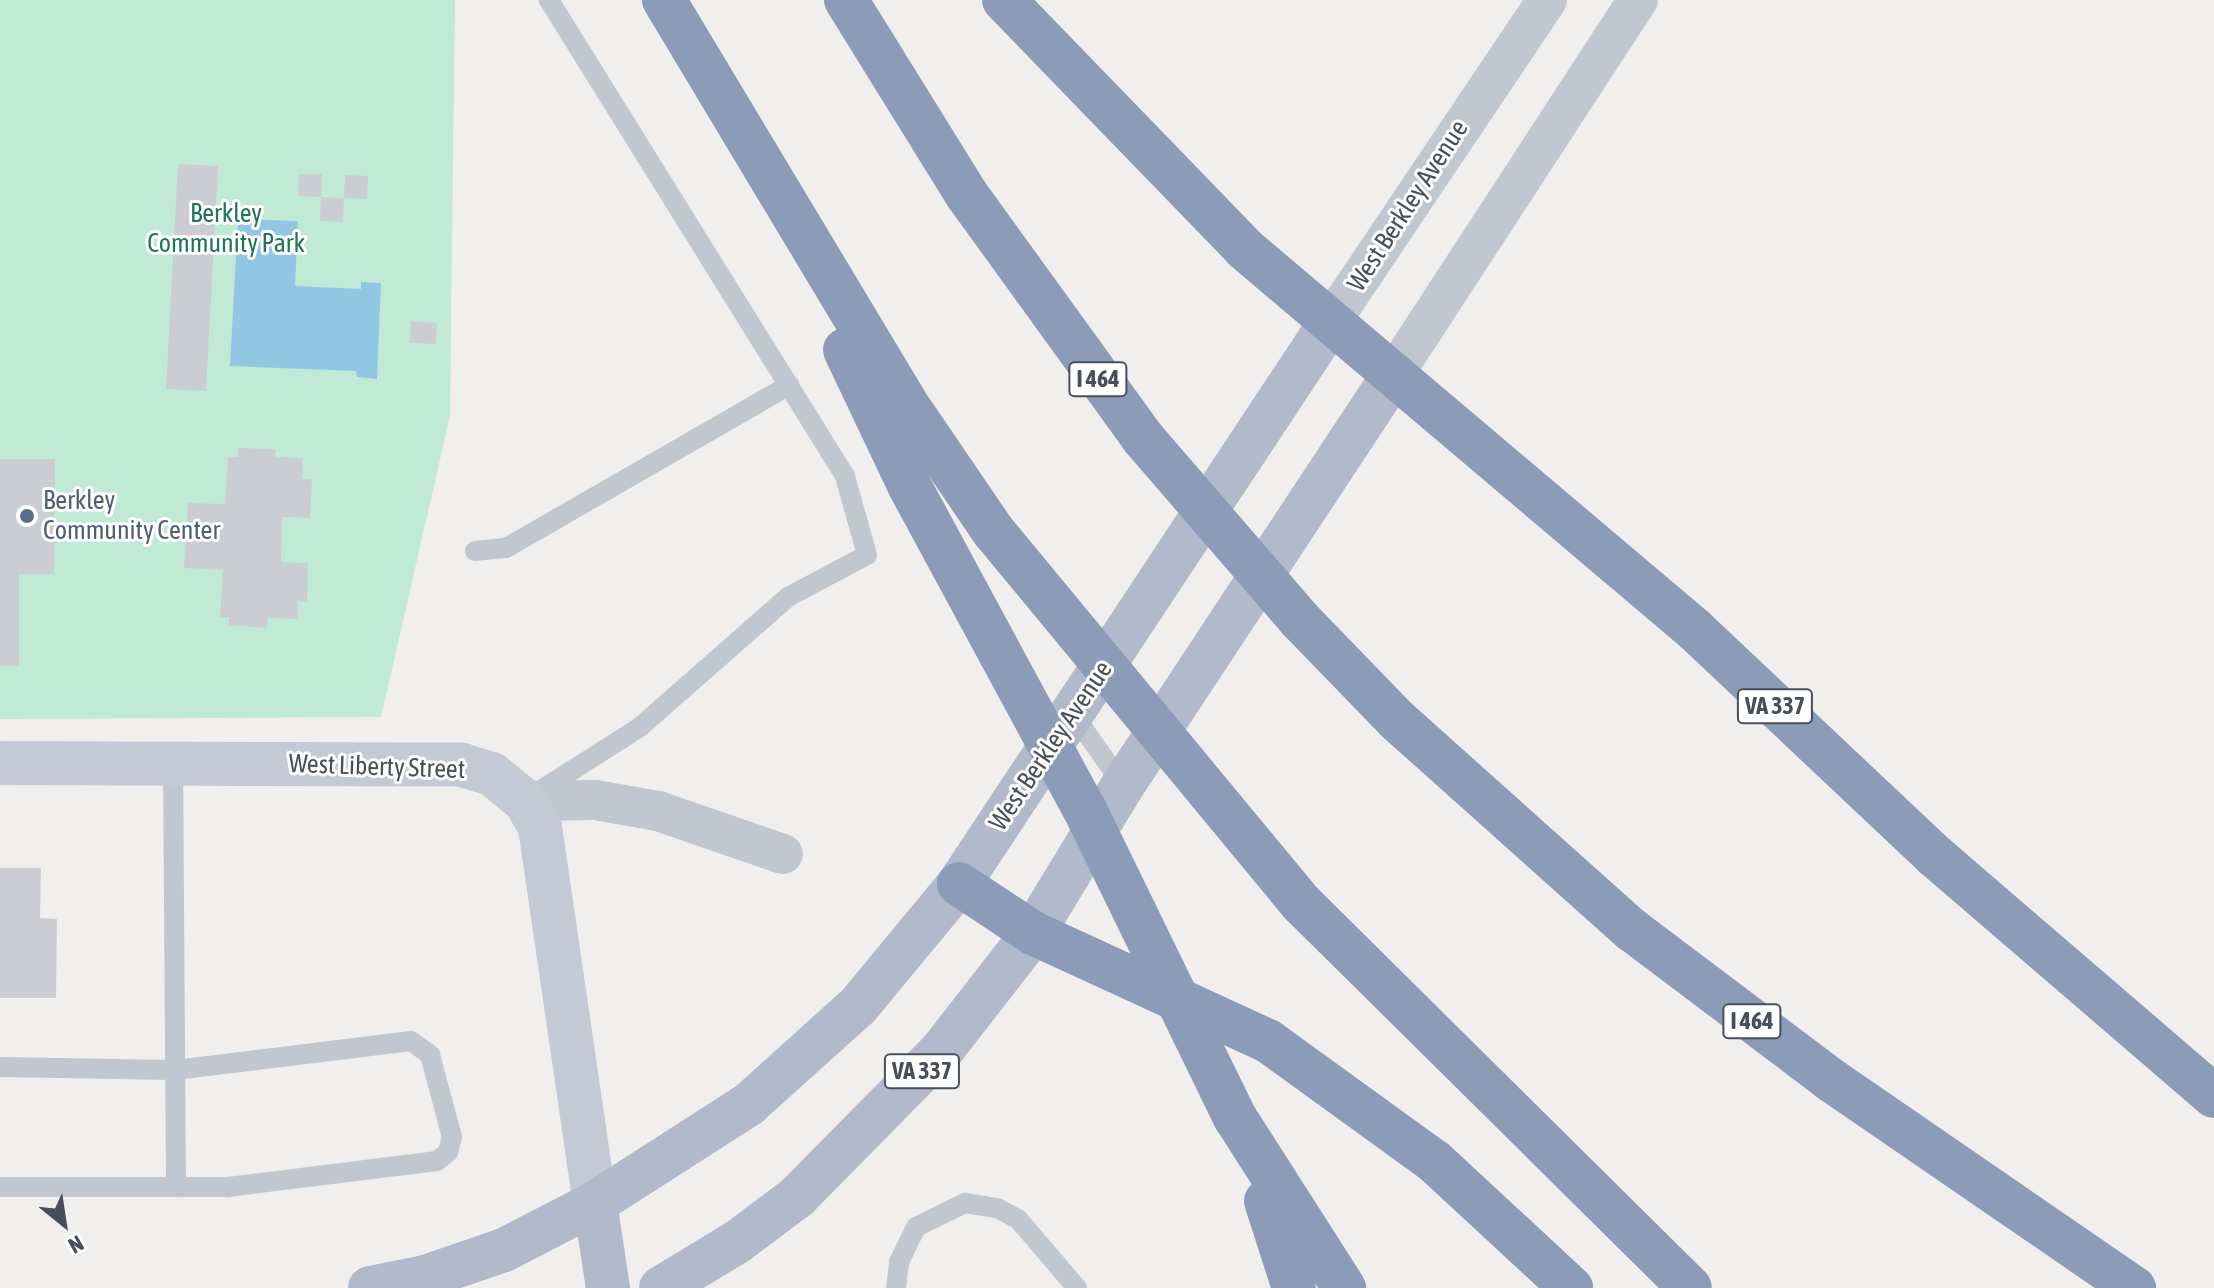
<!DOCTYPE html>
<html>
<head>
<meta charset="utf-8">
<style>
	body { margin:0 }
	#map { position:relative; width:2214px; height:1288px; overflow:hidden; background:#f1efee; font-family:"Asap Condensed",sans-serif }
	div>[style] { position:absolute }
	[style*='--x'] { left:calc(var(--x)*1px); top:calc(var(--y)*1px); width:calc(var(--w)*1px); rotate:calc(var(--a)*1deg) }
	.green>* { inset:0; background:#c1ead6 }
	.water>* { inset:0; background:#92c7e3 }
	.building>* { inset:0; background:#cccdd2 }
	.service>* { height:20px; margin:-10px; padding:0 10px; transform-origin:10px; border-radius:10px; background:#c0c7cf }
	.minor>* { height:40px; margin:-20px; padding:0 20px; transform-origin:20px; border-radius:20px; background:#c0c7cf }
	.secondary>* { height:44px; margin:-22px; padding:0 22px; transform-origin:22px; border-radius:22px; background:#c3c9d5 }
	.primary>* { height:44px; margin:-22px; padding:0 22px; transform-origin:22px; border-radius:22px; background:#b1baca }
	.motorway>* { height:44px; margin:-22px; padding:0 22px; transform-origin:22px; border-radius:22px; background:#8b9bb8 }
	.dots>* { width:22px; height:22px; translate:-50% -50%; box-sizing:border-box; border:4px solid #fff; border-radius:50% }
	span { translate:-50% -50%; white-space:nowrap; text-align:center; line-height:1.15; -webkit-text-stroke:6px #fff; paint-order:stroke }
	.shield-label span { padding:2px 6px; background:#fff; border:2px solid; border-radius:6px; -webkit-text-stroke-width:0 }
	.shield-label { font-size:24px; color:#484f5a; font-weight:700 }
	.street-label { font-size:26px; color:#484f5a }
	.park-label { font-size:26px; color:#207455 }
	.service-label { font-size:26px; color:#4e5e75 }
	.left { translate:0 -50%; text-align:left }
	.north { position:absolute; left:24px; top:1184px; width:80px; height:80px; -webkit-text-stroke:6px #fff; paint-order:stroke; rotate:150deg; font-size:22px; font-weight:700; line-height:32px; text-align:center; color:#484f5a }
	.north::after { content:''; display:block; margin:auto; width:28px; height:36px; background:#484f5a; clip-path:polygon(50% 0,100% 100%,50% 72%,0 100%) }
</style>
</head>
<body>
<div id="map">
	<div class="green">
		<i style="clip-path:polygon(0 0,455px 0,450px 416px,381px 717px,0 719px)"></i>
	</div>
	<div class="water">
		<i style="clip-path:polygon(238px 219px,298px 221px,295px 286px,361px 289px,361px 282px,381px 283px,377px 379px,357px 377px,356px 371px,230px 366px)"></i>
	</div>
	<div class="building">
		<i style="clip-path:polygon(178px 164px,218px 166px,206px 391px,166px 389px)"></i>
		<i style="clip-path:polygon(299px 174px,322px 174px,321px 197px,298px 196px)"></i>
		<i style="clip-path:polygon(345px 175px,368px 176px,367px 199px,344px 198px,343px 222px,320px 221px,321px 197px,344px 198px)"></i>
		<i style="clip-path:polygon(411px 321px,437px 323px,436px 344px,410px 343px)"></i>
		<i style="clip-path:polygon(238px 448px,276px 449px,275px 457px,303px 458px,302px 479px,312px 479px,310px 518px,282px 517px,281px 562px,308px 563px,307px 602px,298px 601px,297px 619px,268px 618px,267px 628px,229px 625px,229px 617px,220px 617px,223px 570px,184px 568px,188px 503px,225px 504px,228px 457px,238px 457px)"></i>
		<i style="clip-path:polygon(0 459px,55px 459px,54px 574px,19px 574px,19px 666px,0 666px)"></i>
		<i style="clip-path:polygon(0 868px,41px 868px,40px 918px,57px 919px,56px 998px,0 998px)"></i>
	</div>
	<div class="service">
		<i style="--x:475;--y:551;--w:31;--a:-6"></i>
		<i style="--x:506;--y:548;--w:327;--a:-29.9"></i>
		<i style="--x:1073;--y:714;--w:87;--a:54.8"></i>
		<i style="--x:535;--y:794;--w:125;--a:-32.5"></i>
		<i style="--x:640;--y:727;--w:197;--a:-41.3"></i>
		<i style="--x:788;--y:597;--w:89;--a:-28"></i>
		<i style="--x:867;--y:555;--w:82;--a:-105.6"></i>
		<i style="--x:845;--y:476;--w:561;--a:-121.88"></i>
		<i style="--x:0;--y:1067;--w:175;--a:1"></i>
		<i style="--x:175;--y:1070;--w:238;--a:-7"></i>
		<i style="--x:411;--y:1041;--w:24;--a:36"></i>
		<i style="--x:430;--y:1055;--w:85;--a:75"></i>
		<i style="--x:452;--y:1137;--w:16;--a:105"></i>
		<i style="--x:448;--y:1152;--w:14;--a:141"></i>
		<i style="--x:437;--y:1161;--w:212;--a:172.9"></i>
		<i style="--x:227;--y:1187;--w:51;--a:180"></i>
		<i style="--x:0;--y:1187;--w:176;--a:0"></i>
		<i style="--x:176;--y:1187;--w:423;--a:-90.4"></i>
		<i style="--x:896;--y:1288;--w:26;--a:-83"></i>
		<i style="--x:899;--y:1262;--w:39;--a:-64"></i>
		<i style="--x:916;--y:1227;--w:55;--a:-26.1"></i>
		<i style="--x:965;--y:1203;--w:32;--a:9"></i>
		<i style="--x:997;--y:1208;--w:24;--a:28"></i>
		<i style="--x:1018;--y:1219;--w:91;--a:49.5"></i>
	</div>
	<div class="minor">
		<i style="--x:1330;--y:323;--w:389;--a:-56.1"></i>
		<i style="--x:1394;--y:374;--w:447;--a:-56.9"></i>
		<i style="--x:525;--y:801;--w:70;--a:-0.8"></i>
		<i style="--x:595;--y:800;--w:64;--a:9.9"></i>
		<i style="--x:658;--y:811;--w:132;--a:19"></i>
	</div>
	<div class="secondary">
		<i style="--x:0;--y:763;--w:462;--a:0.2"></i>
		<i style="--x:462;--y:765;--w:31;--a:17"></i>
		<i style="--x:492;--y:774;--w:43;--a:39.3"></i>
		<i style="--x:525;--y:801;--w:30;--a:60"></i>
		<i style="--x:540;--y:827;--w:380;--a:81.7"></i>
	</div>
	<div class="primary">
		<i style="--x:595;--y:1203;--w:86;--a:81.3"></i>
		<i style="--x:370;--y:1288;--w:56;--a:-11.3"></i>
		<i style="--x:425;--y:1277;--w:83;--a:-18.9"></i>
		<i style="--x:504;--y:1250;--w:102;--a:-27.3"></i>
		<i style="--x:595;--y:1203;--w:183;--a:-32.7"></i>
		<i style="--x:749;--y:1104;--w:147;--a:-42"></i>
		<i style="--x:858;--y:1006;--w:158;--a:-50.4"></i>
		<i style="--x:959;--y:884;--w:673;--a:-56.52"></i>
		<i style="--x:661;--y:1288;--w:89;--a:-31.2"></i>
		<i style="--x:737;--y:1242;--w:75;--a:-36.9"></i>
		<i style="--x:797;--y:1197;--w:206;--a:-45.4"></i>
		<i style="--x:942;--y:1050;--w:148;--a:-52.1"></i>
		<i style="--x:1033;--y:933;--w:173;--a:-58.7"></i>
		<i style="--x:1123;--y:785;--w:492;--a:-56.6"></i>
	</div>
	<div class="motorway">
		<i style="--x:664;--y:0;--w:481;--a:59"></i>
		<i style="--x:912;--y:412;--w:145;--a:55.7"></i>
		<i style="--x:994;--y:532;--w:482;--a:50.4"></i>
		<i style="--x:1301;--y:903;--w:547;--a:44.7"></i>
		<i style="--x:846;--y:0;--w:229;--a:58.2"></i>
		<i style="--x:967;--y:195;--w:299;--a:54.1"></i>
		<i style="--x:1142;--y:437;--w:240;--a:49.2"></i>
		<i style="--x:1299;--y:619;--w:142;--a:45.9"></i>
		<i style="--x:1398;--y:721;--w:314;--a:41.8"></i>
		<i style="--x:1632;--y:930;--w:249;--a:37"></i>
		<i style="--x:1831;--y:1080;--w:368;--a:34.5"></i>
		<i style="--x:1004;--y:0;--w:347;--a:45.9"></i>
		<i style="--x:1245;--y:249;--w:588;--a:40.24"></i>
		<i style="--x:1694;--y:629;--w:331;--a:43.3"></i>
		<i style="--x:1935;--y:856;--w:368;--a:40.7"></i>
		<i style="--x:845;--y:350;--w:149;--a:64.6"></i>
		<i style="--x:909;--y:485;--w:367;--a:61.6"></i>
		<i style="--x:1084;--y:808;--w:346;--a:64"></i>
		<i style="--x:1236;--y:1119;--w:201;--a:57.4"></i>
		<i style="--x:959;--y:884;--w:89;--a:33.5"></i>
		<i style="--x:1033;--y:933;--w:259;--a:24.7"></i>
		<i style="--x:1268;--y:1041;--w:205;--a:35.9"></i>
		<i style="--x:1434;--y:1161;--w:187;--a:42.8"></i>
		<i style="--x:1266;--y:1201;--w:91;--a:72.2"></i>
	</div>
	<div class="dots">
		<i style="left:27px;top:516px;background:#5c6f8a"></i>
	</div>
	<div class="shield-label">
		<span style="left:1098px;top:379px">I 464</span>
		<span style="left:1775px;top:706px">VA 337</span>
		<span style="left:1752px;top:1021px">I 464</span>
		<span style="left:922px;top:1071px">VA 337</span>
	</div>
	<div class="street-label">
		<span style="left:1408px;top:206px;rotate:-57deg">West Berkley Avenue</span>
		<span style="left:1051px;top:746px;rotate:-56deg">West Berkley Avenue</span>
		<span style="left:377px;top:767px;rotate:2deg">West Liberty Street</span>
	</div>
	<div class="park-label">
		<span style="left:226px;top:229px">Berkley<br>Community Park</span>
	</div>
	<div class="service-label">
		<span class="left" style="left:43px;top:516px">Berkley<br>Community Center</span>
	</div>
	<div class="north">N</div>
</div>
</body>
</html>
